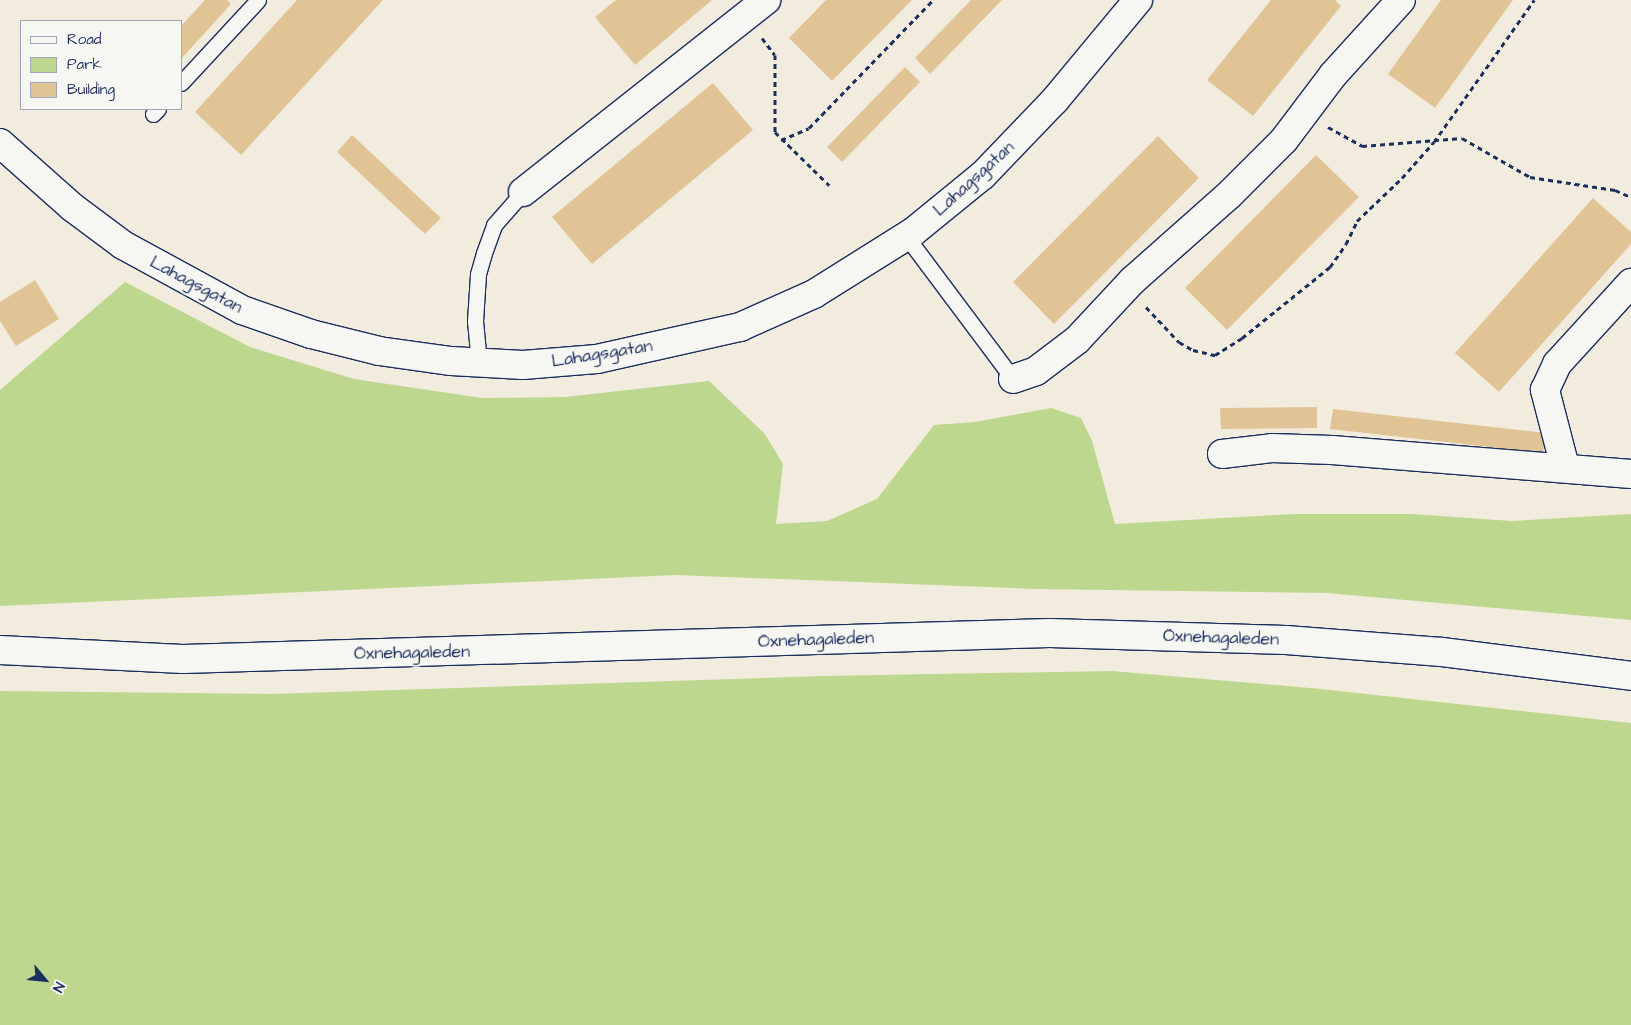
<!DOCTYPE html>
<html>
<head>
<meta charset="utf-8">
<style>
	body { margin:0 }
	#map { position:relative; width:1631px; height:1025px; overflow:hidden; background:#f2ecdf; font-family:"Architects Daughter",sans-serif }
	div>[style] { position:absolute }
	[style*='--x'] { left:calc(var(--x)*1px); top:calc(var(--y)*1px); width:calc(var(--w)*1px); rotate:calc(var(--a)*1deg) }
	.green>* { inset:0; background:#bed78e }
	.building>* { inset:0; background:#e0c495 }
	.path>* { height:3px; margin-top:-1.5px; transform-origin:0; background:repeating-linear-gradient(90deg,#1b2f5e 0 5px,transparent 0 9px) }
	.roads { filter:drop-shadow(1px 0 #1b2f5e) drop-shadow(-1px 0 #1b2f5e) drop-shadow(0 1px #1b2f5e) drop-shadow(0 -1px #1b2f5e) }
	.lane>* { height:15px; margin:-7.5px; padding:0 7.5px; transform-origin:7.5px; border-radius:7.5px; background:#f6f6f2 }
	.street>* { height:28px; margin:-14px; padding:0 14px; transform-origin:14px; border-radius:14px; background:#f6f6f2 }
	.secondary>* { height:28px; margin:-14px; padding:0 14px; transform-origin:14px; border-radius:14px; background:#f6f6f2 }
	span { translate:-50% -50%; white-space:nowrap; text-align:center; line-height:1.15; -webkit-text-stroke:4px #f6f6f2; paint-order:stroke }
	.street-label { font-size:18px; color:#1b2f5e }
	.legend { position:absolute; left:20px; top:20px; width:162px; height:90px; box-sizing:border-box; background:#f6f6f2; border:1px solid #9ea6b7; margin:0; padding:6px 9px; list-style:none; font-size:15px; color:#1b2f5e }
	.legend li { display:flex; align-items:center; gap:10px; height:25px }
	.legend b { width:25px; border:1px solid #9ea6b7 }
	.north { position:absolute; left:20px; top:955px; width:50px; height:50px; -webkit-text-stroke:4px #f6f6f2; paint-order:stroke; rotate:118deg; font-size:14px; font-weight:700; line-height:20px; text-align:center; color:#1b2f5e }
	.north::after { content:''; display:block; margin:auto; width:18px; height:22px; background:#1b2f5e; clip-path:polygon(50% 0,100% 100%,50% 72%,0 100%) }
</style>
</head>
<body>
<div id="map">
	<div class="green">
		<i style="clip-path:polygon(125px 282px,250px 347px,354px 379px,482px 398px,565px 397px,709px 381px,765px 434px,783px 464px,776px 524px,827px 521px,877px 499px,934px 425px,975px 422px,1051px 408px,1081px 418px,1092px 441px,1115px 524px,1294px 514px,1412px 514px,1512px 521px,1631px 514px,1631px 620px,1327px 593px,1036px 589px,676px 575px,0 606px,0 390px)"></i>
		<i style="clip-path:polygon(1112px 671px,1321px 689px,1631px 723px,1631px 1025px,0 1025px,0 691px,272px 694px,822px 676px)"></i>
	</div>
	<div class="building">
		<i style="clip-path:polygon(205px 0,227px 0,231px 4px,181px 59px,181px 26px)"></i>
		<i style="clip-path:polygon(297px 0,383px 0,241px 155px,195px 112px)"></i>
		<i style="clip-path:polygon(616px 0,712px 0,635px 65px,595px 17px)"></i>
		<i style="clip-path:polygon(826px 0,912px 0,832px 81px,789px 38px)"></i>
		<i style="clip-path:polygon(971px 0,1002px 0,930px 74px,915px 58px)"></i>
		<i style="clip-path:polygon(1271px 0,1335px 0,1341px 6px,1253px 116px,1207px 80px)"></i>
		<i style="clip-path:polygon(1441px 0,1513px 0,1435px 108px,1388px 74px)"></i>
		<i style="clip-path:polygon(905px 67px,920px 82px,842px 162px,827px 147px)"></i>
		<i style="clip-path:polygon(713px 83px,753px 130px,592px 264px,552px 217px)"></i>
		<i style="clip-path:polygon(352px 135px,441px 218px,425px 234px,337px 152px)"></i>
		<i style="clip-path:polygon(1158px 136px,1199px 178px,1054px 324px,1013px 282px)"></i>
		<i style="clip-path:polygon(1316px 155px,1359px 197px,1227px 330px,1185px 288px)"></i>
		<i style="clip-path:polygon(1593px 198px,1631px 232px,1631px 244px,1499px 392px,1455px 353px)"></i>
		<i style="clip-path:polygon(35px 280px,59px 319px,16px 346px,0 321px,0 302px)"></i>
		<i style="clip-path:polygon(1317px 407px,1317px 428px,1221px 429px,1220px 408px)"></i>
		<i style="clip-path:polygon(1333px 409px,1546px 433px,1543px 453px,1330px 429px)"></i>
	</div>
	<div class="path">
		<i style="--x:762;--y:38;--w:21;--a:53"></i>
		<i style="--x:775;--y:55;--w:77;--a:90"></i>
		<i style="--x:775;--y:132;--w:76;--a:44.5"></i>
		<i style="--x:1328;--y:127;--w:39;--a:29"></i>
		<i style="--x:1362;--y:146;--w:100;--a:-4.6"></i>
		<i style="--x:1462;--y:138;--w:78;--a:29.8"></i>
		<i style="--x:1530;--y:177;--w:86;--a:8.7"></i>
		<i style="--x:1615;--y:190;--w:17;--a:24"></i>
		<i style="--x:781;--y:140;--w:30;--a:-23"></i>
		<i style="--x:809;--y:128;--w:178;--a:-45.9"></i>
		<i style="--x:1146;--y:307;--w:48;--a:46.7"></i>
		<i style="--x:1179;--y:342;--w:16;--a:30"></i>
		<i style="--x:1193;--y:350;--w:23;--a:13"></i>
		<i style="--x:1215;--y:355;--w:32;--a:-32"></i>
		<i style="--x:1242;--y:338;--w:113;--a:-38.9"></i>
		<i style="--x:1330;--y:267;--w:28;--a:-55"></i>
		<i style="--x:1346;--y:244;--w:25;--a:-64"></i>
		<i style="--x:1357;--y:221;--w:62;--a:-43.7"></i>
		<i style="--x:1402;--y:178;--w:48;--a:-48.4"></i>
		<i style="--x:1434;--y:142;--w:174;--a:-54.8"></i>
	</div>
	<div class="roads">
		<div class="lane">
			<i style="--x:181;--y:83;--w:113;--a:-47.1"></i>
			<i style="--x:153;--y:114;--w:7;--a:-45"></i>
			<i style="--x:906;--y:236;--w:179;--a:53.2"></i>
			<i style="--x:479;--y:363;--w:42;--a:-95.4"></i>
			<i style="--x:475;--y:321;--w:47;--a:-86.3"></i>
			<i style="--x:478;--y:274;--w:22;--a:-74"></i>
			<i style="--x:484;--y:253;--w:30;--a:-70"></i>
			<i style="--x:494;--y:225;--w:44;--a:-48.7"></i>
		</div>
		<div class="street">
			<i style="--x:0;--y:143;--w:96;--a:41.6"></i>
			<i style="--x:72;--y:207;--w:64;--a:36.7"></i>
			<i style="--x:123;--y:245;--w:136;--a:28.6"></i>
			<i style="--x:242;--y:310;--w:73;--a:19.2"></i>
			<i style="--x:311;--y:334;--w:70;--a:14"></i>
			<i style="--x:379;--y:351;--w:73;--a:7.9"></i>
			<i style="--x:451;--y:361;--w:72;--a:3.2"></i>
			<i style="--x:523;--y:365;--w:74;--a:-4.6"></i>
			<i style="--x:597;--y:359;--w:147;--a:-12.6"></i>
			<i style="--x:740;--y:327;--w:81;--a:-24"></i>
			<i style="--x:814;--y:294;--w:117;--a:-32.1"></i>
			<i style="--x:913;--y:232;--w:90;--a:-39.2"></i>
			<i style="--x:983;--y:175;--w:104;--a:-46.2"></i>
			<i style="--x:1055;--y:100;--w:130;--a:-50.3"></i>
			<i style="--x:523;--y:192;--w:310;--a:-38.3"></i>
			<i style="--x:1013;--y:379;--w:24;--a:-19"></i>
			<i style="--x:1036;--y:371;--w:51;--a:-37.1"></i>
			<i style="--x:1077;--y:340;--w:81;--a:-47"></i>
			<i style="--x:1132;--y:281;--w:130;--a:-41.6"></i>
			<i style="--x:1229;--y:195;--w:78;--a:-45"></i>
			<i style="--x:1284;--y:140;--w:81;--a:-53"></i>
			<i style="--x:1333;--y:75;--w:101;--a:-47.8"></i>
			<i style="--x:1222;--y:454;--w:50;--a:-6.8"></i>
			<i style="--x:1272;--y:448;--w:60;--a:1.9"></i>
			<i style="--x:1332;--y:450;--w:300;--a:4.6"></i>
			<i style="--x:1565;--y:467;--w:80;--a:-104.6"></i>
			<i style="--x:1545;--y:390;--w:29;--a:-65"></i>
			<i style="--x:1557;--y:364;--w:110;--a:-47.6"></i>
		</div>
		<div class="secondary">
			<i style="--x:0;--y:650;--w:183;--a:2.8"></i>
			<i style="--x:183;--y:659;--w:867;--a:-1.72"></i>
			<i style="--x:1050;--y:633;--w:236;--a:1.7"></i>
			<i style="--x:1286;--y:640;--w:156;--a:4.4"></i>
			<i style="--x:1442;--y:652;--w:191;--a:7.2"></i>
		</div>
	</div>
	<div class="street-label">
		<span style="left:974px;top:179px;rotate:-42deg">Lahagsgatan</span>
		<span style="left:196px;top:285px;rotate:28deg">Lahagsgatan</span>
		<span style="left:602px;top:354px;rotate:-9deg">Lahagsgatan</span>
		<span style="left:1221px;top:638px;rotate:2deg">Öxnehagaleden</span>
		<span style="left:816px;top:640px;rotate:-2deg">Öxnehagaleden</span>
		<span style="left:412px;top:653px;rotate:-1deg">Öxnehagaleden</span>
	</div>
	<ul class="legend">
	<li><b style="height:6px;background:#f6f6f2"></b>Road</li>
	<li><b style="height:14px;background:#bed78e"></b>Park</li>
	<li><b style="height:14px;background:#e0c495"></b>Building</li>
	</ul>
	<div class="north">N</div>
</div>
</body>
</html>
